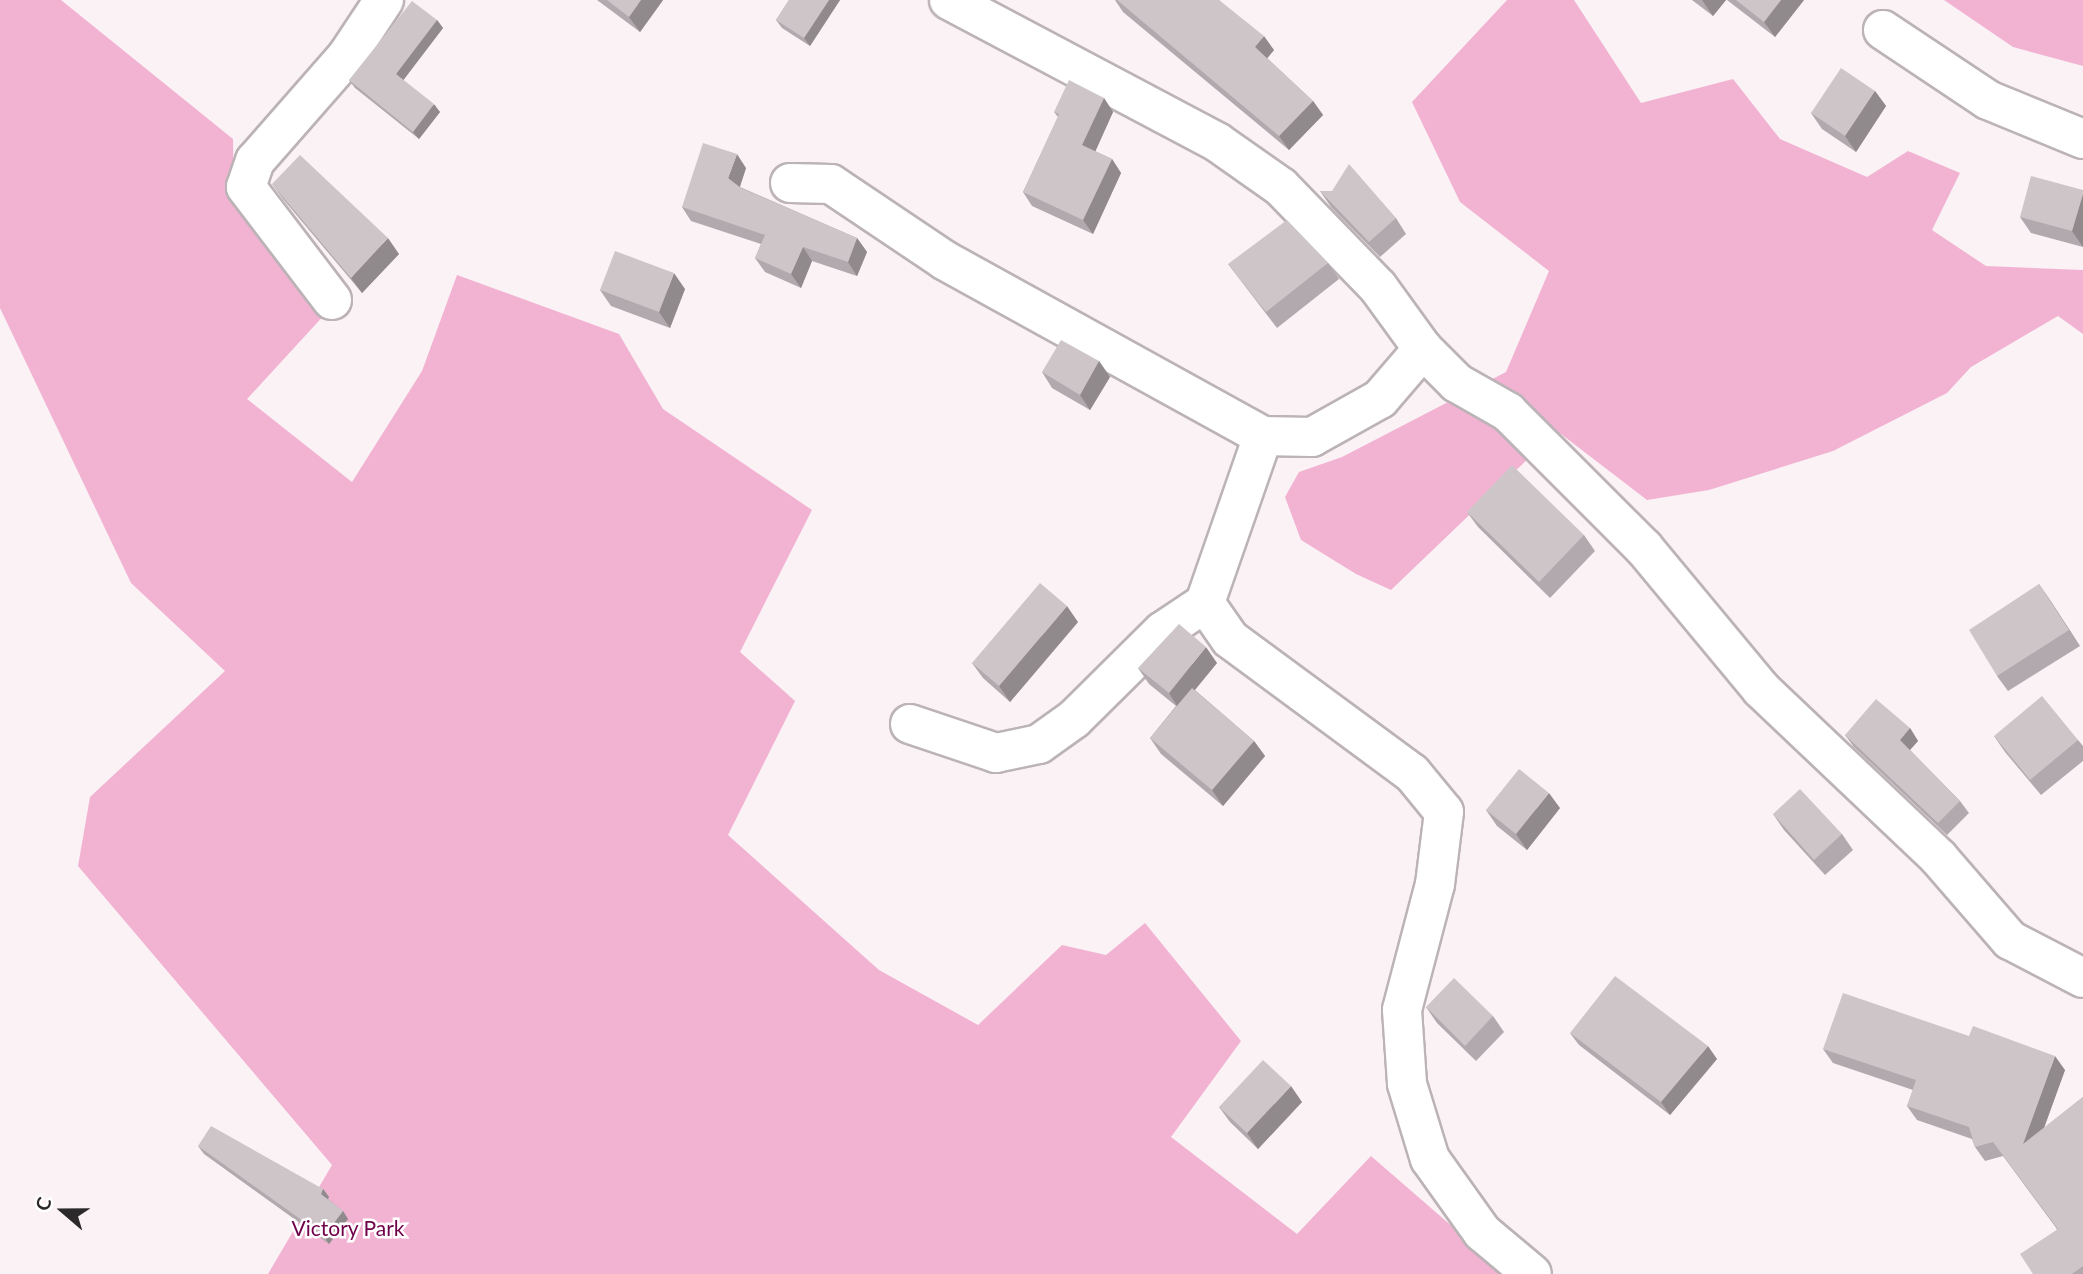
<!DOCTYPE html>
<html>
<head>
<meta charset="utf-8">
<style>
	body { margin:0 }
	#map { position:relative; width:2083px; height:1274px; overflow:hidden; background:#fbf2f6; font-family:Lato,sans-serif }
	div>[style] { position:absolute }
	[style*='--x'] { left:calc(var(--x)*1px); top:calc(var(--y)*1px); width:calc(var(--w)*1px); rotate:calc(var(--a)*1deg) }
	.green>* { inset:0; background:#f2b3d2 }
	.roads { filter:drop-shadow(2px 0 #bcb3b7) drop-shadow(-2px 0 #bcb3b7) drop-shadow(0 2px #bcb3b7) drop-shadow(0 -2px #bcb3b7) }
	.minor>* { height:38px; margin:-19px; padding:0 19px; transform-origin:19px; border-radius:19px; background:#fff }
	.wall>* { inset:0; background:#b1a9ad }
	.shaded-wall>* { inset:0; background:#908a8d }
	.building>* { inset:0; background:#cec5c9 }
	span { translate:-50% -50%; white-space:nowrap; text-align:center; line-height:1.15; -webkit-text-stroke:5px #fff; paint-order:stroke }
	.park-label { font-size:21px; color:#6f014a }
	.north { position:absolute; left:28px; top:1176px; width:70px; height:70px; -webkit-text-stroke:5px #fff; paint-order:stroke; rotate:290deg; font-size:19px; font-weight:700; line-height:28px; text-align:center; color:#2c292b }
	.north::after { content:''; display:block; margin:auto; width:24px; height:32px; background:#2c292b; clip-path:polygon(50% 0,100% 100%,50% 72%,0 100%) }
</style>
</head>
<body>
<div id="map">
	<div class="green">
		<i style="clip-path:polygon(0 0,61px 0,233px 139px,234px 201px,327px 312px,247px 399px,352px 482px,422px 371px,457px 275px,619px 334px,663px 409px,812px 510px,740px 652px,795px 701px,728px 835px,879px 970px,978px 1025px,1062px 945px,1106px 955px,1145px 923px,1241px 1041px,1171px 1137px,1297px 1234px,1371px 1156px,1507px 1274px,268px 1274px,332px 1165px,78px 866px,90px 797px,225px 671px,131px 583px,0 308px)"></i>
		<i style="clip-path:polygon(1507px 0,1574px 0,1641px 103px,1733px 79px,1780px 139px,1867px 177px,1908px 151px,1960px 173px,1932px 230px,1986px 266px,2083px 270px,2083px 334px,2058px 316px,1971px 367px,1947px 393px,1833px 451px,1709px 490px,1647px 500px,1557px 431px,1391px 590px,1356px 574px,1301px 540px,1285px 497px,1299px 472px,1342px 457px,1506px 372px,1549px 271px,1460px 202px,1412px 102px)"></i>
		<i style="clip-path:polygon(1944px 0,2083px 0,2083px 66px,2013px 47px)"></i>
	</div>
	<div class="roads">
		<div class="minor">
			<i style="--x:949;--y:0;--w:303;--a:27.9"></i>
			<i style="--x:1217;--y:142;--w:78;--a:35.1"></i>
			<i style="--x:1281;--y:187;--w:139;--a:45.9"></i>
			<i style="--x:1378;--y:287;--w:77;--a:54"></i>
			<i style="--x:1423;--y:349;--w:48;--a:45"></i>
			<i style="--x:1457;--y:383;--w:59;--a:29.6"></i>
			<i style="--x:1508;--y:412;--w:192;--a:45"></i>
			<i style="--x:1644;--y:548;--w:183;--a:50.3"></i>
			<i style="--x:1761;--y:689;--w:244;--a:43.5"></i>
			<i style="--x:1938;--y:857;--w:110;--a:49.1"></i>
			<i style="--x:2010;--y:940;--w:82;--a:27.5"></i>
			<i style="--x:1883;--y:30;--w:126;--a:33.7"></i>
			<i style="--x:1988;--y:100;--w:103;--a:22.3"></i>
			<i style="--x:790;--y:183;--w:41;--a:1.4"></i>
			<i style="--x:831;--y:184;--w:136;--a:33.9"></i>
			<i style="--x:944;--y:260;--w:364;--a:28.9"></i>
			<i style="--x:1263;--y:436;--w:49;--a:1.2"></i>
			<i style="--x:1312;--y:437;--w:78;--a:-29.2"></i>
			<i style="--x:1380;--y:399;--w:66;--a:-49.3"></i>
			<i style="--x:332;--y:300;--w:142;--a:-127.3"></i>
			<i style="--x:246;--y:187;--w:28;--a:-71"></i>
			<i style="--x:255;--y:161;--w:140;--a:-48.8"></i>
			<i style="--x:347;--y:56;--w:67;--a:-56.5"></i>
			<i style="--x:1263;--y:436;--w:177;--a:109.2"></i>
			<i style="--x:1205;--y:603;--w:44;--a:55.2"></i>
			<i style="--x:1230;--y:639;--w:226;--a:36.4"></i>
			<i style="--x:1412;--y:773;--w:50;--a:50.6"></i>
			<i style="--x:1444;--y:812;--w:73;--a:97.1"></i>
			<i style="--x:1435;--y:884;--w:130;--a:104.7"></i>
			<i style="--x:1402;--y:1010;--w:74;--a:86.1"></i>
			<i style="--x:1407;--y:1084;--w:78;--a:73"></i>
			<i style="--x:1430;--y:1159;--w:90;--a:54.5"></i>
			<i style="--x:1482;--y:1232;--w:65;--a:40"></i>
			<i style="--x:910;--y:724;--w:91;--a:18.6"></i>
			<i style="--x:996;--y:753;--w:44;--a:-11.8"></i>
			<i style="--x:1039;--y:744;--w:43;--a:-35.5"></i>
			<i style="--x:1074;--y:719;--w:125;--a:-44.7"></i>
			<i style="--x:1163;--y:631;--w:50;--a:-33.7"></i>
		</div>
	</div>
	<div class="wall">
		<i style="clip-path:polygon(597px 0,663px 0,640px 32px)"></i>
		<i style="clip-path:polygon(789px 0,840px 0,810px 46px,782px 28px,776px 20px)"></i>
		<i style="clip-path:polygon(1115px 0,1219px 0,1274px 50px,1267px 58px,1313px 101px,1323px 115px,1289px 150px,1123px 12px)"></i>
		<i style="clip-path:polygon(1692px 0,1726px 0,1713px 16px)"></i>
		<i style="clip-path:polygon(1727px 0,1804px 0,1775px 37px)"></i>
		<i style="clip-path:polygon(437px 20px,443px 28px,403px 80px,440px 112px,419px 139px,355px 88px,349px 80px)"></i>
		<i style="clip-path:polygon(1875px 91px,1886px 106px,1856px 152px,1822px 129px,1811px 113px)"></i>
		<i style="clip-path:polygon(1104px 98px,1113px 112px,1095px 151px,1112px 159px,1121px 173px,1093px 234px,1032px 206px,1023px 192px,1058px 117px,1054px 112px)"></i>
		<i style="clip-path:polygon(746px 168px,740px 187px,857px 238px,867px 252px,857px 276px,812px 261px,801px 288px,765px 272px,755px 258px,761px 244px,691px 221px,682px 207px)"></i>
		<i style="clip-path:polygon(272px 184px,399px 254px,362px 293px,283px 199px)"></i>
		<i style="clip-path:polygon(2083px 190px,2083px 247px,2031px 233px,2020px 217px)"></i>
		<i style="clip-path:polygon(1320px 191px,1332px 191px,1396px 218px,1406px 234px,1380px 257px,1331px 207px)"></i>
		<i style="clip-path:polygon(1328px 263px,1339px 279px,1277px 328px,1228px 264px)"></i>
		<i style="clip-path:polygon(685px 289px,670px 328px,611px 306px,600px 290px)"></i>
		<i style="clip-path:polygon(1099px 361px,1110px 377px,1090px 410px,1052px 388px,1042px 372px)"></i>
		<i style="clip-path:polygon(1467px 512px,1584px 535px,1595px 551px,1550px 598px,1478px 527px)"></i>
		<i style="clip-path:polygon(2039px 584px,2080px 646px,2008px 691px,1997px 676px)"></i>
		<i style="clip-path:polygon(1078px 622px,1010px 702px,983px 678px,972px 663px)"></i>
		<i style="clip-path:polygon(1217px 663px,1195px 690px,1254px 741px,1265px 756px,1223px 806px,1161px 754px,1150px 738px,1176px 706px,1149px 684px,1138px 668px)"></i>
		<i style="clip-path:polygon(1910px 728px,1918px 741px,1910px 750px,1960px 801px,1969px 813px,1947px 835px,1854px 747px,1845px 735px)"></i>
		<i style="clip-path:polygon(1994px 736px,2078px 740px,2083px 746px,2083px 761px,2041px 795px,2005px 752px)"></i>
		<i style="clip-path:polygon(1560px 808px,1527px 850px,1497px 826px,1486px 810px)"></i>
		<i style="clip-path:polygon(1773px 814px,1842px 834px,1853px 850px,1825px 875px,1784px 830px)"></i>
		<i style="clip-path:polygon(1426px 1007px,1493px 1016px,1504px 1032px,1476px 1061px,1437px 1023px)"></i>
		<i style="clip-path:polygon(1570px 1033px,1717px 1059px,1670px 1115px,1579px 1045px)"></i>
		<i style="clip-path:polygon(1823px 1049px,2065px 1070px,2044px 1128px,2083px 1097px,2083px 1274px,2033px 1274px,2057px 1229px,2003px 1156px,1985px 1161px,1975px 1147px,1972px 1139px,1917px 1120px,1907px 1106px,1913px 1090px,1833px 1063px)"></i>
		<i style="clip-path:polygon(1302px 1102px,1258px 1149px,1230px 1122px,1219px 1107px)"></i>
		<i style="clip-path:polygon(198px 1146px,323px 1189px,329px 1197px,328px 1199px,343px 1211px,348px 1219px,329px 1244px,204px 1154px)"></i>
	</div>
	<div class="shaded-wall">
		<i style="clip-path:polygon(641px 0,663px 0,640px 32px,629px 17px)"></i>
		<i style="clip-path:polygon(829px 0,840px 0,810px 46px,804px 38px)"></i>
		<i style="clip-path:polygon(1702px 0,1726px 0,1713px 16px)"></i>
		<i style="clip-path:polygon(1781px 0,1804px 0,1775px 37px,1764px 22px)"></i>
		<i style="clip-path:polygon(437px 20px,443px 28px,402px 82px,396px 74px)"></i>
		<i style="clip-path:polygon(1264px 36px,1274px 50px,1265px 61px,1255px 47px)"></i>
		<i style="clip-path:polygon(1875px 91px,1886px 106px,1856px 152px,1845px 136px)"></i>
		<i style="clip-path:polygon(1104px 98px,1113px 112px,1092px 159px,1082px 145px)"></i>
		<i style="clip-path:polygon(1313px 101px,1323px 115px,1289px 150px,1279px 136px)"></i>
		<i style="clip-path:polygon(434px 104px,440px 112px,419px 139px,413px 132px)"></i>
		<i style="clip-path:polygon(737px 154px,746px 168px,738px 192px,728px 178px)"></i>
		<i style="clip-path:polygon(1112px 159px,1121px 173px,1093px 234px,1083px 220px)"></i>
		<i style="clip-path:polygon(2083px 194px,2083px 247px,2072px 231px)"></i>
		<i style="clip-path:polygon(388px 238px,399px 254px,362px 293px,351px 278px)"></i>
		<i style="clip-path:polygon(857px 238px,867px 252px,857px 276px,848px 262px)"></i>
		<i style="clip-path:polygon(803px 247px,812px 261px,801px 288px,791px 274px)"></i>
		<i style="clip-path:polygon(674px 273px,685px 289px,670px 328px,659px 312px)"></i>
		<i style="clip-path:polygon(1099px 361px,1110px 377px,1090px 410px,1080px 395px)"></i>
		<i style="clip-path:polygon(2039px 584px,2050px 600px,2080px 646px,2069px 630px)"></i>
		<i style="clip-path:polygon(1067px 606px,1078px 622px,1010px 702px,999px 686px)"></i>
		<i style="clip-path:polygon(1206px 647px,1217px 663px,1179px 709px,1169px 693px)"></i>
		<i style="clip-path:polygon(1910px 728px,1918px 741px,1908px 752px,1900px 740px)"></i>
		<i style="clip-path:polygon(1254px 741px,1265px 756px,1223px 806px,1212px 790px)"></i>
		<i style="clip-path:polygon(1549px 793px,1560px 808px,1527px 850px,1516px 834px)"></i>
		<i style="clip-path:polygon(1708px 1046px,1717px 1059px,1670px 1115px,1661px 1102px)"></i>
		<i style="clip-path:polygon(2055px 1056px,2065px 1070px,2033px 1158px,2023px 1144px)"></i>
		<i style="clip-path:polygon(1291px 1086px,1302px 1102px,1258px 1149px,1247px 1133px)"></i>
		<i style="clip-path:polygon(323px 1189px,329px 1197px,326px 1202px,321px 1194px)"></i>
		<i style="clip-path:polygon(343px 1211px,348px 1219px,329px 1244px,324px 1236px)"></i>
	</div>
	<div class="building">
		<i style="clip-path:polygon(607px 0,641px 0,629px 17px)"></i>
		<i style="clip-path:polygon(789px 0,829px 0,804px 38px,776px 20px)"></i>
		<i style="clip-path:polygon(1117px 0,1219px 0,1264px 36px,1255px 47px,1313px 101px,1279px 136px)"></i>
		<i style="clip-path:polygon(1736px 0,1781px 0,1764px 22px)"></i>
		<i style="clip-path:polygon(412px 1px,437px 20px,396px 74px,434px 104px,413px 132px,349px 80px)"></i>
		<i style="clip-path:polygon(1841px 68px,1875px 91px,1845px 136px,1811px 113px)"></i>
		<i style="clip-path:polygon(1069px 80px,1104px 98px,1082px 145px,1112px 159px,1083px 220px,1023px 192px,1059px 114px,1054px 112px)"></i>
		<i style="clip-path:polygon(703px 143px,737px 154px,728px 178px,741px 188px,857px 238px,848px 262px,803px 247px,791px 274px,755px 258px,765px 235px,682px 207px)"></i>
		<i style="clip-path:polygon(300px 155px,388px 238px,351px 278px,272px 184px)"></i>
		<i style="clip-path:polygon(1349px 164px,1396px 218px,1369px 242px,1320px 191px,1332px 191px)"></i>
		<i style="clip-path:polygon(2031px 176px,2083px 190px,2083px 194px,2072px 231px,2020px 217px)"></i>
		<i style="clip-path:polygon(1287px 220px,1328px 263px,1266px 312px,1228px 264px)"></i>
		<i style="clip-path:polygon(615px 251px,674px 273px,659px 312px,600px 290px)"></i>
		<i style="clip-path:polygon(1061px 340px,1099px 361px,1080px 395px,1042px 372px)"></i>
		<i style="clip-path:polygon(1512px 465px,1584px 535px,1539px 582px,1467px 512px)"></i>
		<i style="clip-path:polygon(1040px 583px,1067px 606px,999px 686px,972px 663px)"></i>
		<i style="clip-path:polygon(2039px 584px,2069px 630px,1997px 676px,1969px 630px)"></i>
		<i style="clip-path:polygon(1179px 624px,1206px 647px,1169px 693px,1138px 668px)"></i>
		<i style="clip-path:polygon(1192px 688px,1254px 741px,1212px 790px,1150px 738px)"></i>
		<i style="clip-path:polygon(2042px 696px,2078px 740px,2030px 780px,1994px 736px)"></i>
		<i style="clip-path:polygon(1876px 699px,1910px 728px,1900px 740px,1960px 801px,1938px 823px,1845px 735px)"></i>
		<i style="clip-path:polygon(1519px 769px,1549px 793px,1516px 834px,1486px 810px)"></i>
		<i style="clip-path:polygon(1800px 789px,1842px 834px,1814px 860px,1773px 814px)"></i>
		<i style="clip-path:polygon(1615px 976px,1708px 1046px,1661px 1102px,1570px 1033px)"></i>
		<i style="clip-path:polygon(1454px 978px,1493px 1016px,1465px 1046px,1426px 1007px)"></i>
		<i style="clip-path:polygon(1843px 993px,1969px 1036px,1973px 1026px,2055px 1056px,2023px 1144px,2083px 1097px,2083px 1266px,2072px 1274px,2033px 1274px,2020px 1254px,2058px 1229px,1993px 1142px,1975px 1147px,1969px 1127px,1907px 1106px,1916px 1080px,1823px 1049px)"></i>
		<i style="clip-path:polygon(1263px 1060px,1291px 1086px,1247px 1133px,1219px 1107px)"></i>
		<i style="clip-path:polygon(211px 1126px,323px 1189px,321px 1194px,343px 1211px,324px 1236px,198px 1146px)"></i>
	</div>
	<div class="park-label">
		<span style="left:348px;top:1228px">Victory Park</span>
	</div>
	<div class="north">С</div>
</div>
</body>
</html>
